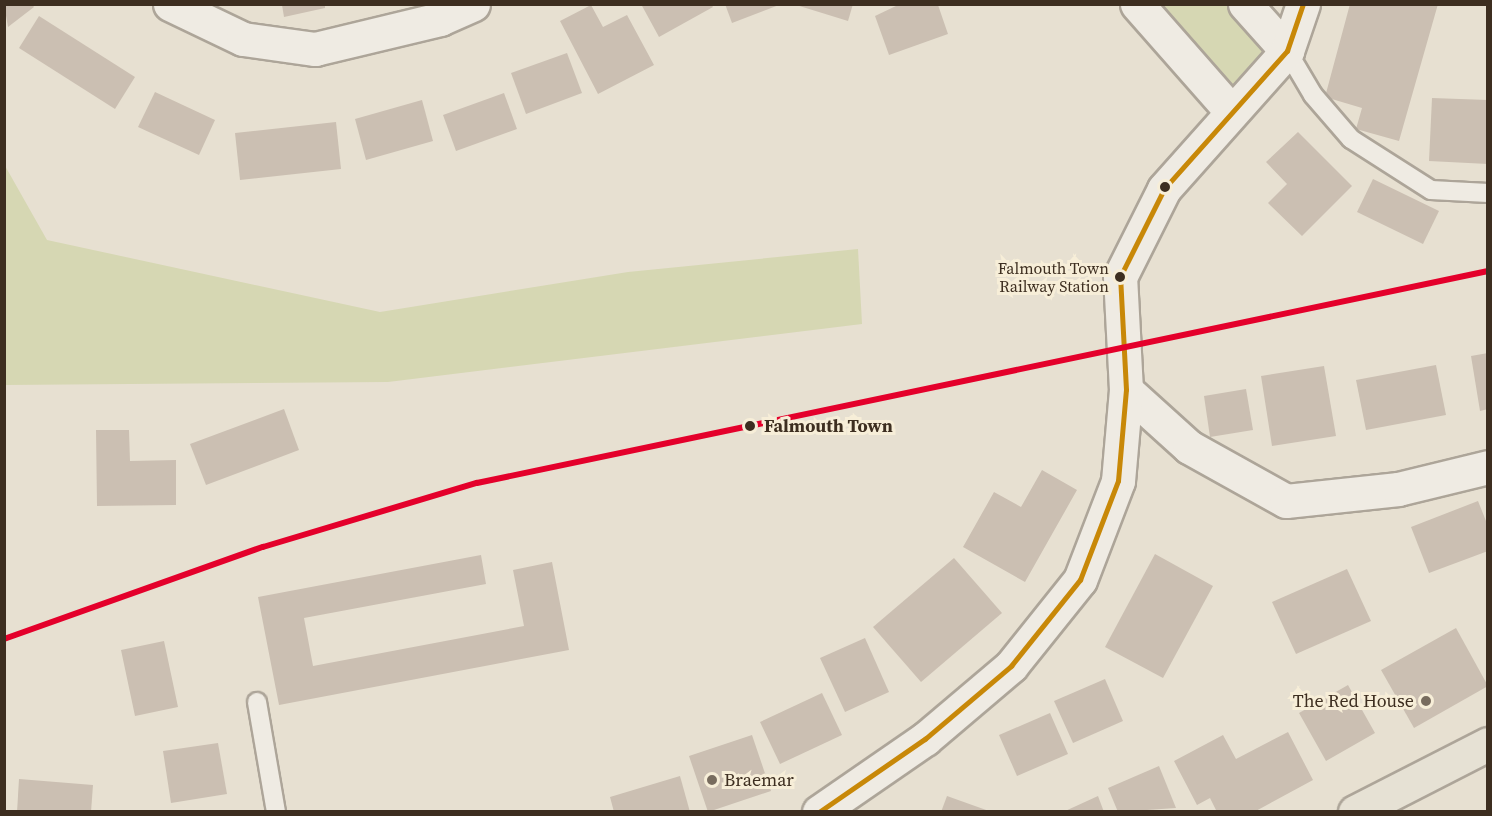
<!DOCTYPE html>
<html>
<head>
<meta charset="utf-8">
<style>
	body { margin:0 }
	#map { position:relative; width:1492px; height:816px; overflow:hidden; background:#e7e0d1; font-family:"Source Serif 4",serif }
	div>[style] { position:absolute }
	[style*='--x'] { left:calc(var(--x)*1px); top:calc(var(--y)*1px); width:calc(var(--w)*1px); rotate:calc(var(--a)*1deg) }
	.green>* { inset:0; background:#d6d7b3 }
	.building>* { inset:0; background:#cbbfb2 }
	.roads { filter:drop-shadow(2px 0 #ada599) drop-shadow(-2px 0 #ada599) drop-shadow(0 2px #ada599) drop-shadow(0 -2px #ada599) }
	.lane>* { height:18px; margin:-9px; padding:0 9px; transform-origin:9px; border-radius:9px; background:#efebe3 }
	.street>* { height:33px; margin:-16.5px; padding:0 16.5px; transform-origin:16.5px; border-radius:16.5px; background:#efebe3 }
	.secondary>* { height:33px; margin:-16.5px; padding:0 16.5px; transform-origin:16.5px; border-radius:16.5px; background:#efebe3 }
	.primary>* { height:33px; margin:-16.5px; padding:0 16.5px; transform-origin:16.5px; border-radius:16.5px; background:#e6e1d4 }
	.bus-1>* { height:4.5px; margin:-2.25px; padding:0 2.25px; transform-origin:2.25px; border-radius:2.25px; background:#c88808 }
	.rail-1>* { height:6px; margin:-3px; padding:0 3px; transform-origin:3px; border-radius:3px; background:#e4002b }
	.dots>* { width:16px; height:16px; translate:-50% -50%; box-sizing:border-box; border:3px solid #f7eed8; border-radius:50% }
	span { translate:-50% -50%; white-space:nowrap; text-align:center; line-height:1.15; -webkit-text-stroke:6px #f7eed8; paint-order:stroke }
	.bus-label { font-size:16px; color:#3d2e20 }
	.right { translate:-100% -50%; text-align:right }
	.stop-label { font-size:18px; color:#3d2e20; font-weight:700 }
	.left { translate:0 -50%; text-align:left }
	.poi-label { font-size:18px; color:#3d2e20 }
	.frame { position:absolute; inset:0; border:6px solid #3d2e20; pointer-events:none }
</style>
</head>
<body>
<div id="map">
	<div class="green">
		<i style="clip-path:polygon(1146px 5px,1239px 5px,1281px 51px,1230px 100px)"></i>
		<i style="clip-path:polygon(4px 164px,47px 240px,380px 312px,628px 272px,858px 249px,862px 324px,388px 382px,5px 385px)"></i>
	</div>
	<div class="building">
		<i style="clip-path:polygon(4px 4px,32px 4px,34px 7px,8px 27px)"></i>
		<i style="clip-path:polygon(641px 4px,711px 4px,713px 7px,659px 37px)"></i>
		<i style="clip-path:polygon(725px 4px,779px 4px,779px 5px,732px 23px)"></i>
		<i style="clip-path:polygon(793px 4px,853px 4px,848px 21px)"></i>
		<i style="clip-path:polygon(1350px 4px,1438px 4px,1399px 141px,1356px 129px,1362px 108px,1325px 97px)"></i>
		<i style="clip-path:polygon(282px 5px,325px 5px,325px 8px,284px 17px)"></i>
		<i style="clip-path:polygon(591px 5px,603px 27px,627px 15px,654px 65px,598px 94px,560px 21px)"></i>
		<i style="clip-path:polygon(898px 5px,938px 5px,948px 34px,889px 55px,875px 16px)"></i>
		<i style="clip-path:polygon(39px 16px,135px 77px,115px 109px,19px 48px)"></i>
		<i style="clip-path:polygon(567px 53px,582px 93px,526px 114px,511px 73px)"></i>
		<i style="clip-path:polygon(155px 92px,215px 120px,199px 155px,138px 127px)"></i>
		<i style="clip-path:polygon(504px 93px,517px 129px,456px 151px,443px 115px)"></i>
		<i style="clip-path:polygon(1432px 98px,1488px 100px,1488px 164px,1429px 161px)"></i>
		<i style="clip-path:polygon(422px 100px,433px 141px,366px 160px,355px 119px)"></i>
		<i style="clip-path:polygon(336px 122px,341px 169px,240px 180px,235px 133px)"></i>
		<i style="clip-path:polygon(1298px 132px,1352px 186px,1302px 236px,1268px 203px,1287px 184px,1266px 162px)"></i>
		<i style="clip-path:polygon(1373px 179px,1439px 211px,1423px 244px,1357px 212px)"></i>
		<i style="clip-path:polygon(1488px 353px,1488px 409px,1480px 411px,1471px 356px)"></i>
		<i style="clip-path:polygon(1436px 365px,1446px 415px,1366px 430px,1356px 380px)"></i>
		<i style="clip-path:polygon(1324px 366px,1336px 436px,1272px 446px,1261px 376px)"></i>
		<i style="clip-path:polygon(1246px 389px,1253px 430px,1210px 437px,1204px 396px)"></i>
		<i style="clip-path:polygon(284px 409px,299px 450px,206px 485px,190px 444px)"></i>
		<i style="clip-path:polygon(96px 430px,129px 430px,130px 461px,176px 460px,176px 505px,97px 506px)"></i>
		<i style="clip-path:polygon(1042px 470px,1077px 490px,1025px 582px,963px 547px,994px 492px,1021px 507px)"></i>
		<i style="clip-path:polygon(1478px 501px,1488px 526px,1488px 551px,1429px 573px,1411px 527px)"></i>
		<i style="clip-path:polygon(1155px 554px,1213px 586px,1163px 678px,1105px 647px)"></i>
		<i style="clip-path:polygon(481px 555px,486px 584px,304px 618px,313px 666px,524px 626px,513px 570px,552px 562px,569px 650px,279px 705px,258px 597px)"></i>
		<i style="clip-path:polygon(954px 558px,1002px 613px,921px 682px,873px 627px)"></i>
		<i style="clip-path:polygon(1347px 569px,1371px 621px,1296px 654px,1272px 602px)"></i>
		<i style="clip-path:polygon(1456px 628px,1488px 686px,1414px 728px,1381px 670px)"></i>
		<i style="clip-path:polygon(865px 638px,889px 692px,845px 712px,820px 658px)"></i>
		<i style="clip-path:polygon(164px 641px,178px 707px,135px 716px,121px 650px)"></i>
		<i style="clip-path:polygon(1105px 679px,1123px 721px,1073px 743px,1054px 701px)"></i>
		<i style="clip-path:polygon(1348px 685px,1375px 733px,1326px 761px,1299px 713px)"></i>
		<i style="clip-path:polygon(822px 693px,842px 735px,780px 764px,760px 722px)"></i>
		<i style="clip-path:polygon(1050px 713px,1068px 754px,1017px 776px,999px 735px)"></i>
		<i style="clip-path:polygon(1288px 732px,1313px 780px,1254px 812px,1217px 812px,1210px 798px,1197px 805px,1174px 761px,1223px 735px,1236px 759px)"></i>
		<i style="clip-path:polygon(752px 735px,771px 791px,708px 812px,689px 756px)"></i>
		<i style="clip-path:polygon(218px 743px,227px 794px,171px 803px,163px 751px)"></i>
		<i style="clip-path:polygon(1159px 766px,1176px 808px,1118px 812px,1108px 788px)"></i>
		<i style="clip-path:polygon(680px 776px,690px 812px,614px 812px,610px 797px)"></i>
		<i style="clip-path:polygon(19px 779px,93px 785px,91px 812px,17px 812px)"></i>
		<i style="clip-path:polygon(947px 796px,989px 811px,989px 812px,941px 812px)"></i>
		<i style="clip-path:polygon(1098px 796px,1104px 812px,1063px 812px)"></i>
	</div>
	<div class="roads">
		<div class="lane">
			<i style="--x:1287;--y:51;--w:51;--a:59.4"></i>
			<i style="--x:1313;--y:95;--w:58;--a:49.2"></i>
			<i style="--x:1351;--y:139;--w:95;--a:32.5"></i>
			<i style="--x:1431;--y:190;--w:57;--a:3"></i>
			<i style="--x:257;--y:702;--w:112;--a:80.2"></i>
		</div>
		<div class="street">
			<i style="--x:170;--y:4;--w:81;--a:25.6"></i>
			<i style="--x:243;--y:39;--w:73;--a:7.9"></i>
			<i style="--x:315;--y:49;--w:129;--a:-13.5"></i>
			<i style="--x:440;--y:19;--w:36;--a:-24"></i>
			<i style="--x:1137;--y:4;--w:141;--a:48.7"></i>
			<i style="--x:1245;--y:4;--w:63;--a:48.2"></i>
			<i style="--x:1126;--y:390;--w:85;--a:42.1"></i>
			<i style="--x:1189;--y:447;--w:111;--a:29.1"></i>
			<i style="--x:1286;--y:501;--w:113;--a:-6.1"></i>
			<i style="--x:1398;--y:489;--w:93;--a:-13.7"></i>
		</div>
		<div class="secondary">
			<i style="--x:819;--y:812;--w:129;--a:-34.6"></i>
			<i style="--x:925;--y:739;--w:113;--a:-40.3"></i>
			<i style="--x:1011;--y:666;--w:110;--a:-51.3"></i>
			<i style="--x:1080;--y:580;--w:106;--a:-69"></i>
			<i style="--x:1118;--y:481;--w:91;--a:-85"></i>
			<i style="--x:1126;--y:390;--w:113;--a:-93"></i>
			<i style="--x:1120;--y:277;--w:98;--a:-63.4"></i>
			<i style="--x:1164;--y:189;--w:185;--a:-48.3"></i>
			<i style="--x:1287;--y:51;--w:50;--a:-71.2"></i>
		</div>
		<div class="primary">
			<i style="--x:1355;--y:812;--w:149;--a:-27.1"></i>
		</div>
	</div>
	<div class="bus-1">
		<i style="--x:819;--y:812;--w:129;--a:-34.6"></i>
		<i style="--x:925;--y:739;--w:113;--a:-40.3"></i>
		<i style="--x:1011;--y:666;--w:110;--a:-51.3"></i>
		<i style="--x:1080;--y:580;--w:106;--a:-69"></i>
		<i style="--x:1118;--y:481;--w:91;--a:-85"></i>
		<i style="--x:1126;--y:390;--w:113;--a:-93"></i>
		<i style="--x:1120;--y:277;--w:98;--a:-63.4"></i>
		<i style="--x:1164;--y:189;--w:185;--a:-48.3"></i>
		<i style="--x:1287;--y:51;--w:50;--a:-71.2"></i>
	</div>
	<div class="rail-1">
		<i style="--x:4;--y:639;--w:275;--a:-19.6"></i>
		<i style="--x:263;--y:547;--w:223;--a:-16.7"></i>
		<i style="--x:477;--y:483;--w:1033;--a:-11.84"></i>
	</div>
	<div class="dots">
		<i style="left:1165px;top:187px;background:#3d2e20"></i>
		<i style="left:1120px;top:277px;background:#3d2e20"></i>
		<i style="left:750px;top:426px;background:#3d2e20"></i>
		<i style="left:1426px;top:701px;background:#786c5e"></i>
		<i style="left:712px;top:780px;background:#786c5e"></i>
	</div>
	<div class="bus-label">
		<span class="right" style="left:1109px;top:277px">Falmouth Town<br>Railway Station</span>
	</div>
	<div class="stop-label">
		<span class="left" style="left:764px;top:426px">Falmouth Town</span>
	</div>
	<div class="poi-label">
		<span class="right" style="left:1414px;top:701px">The Red House</span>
		<span class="left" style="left:724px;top:780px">Braemar</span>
	</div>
	<div class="frame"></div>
</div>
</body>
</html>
